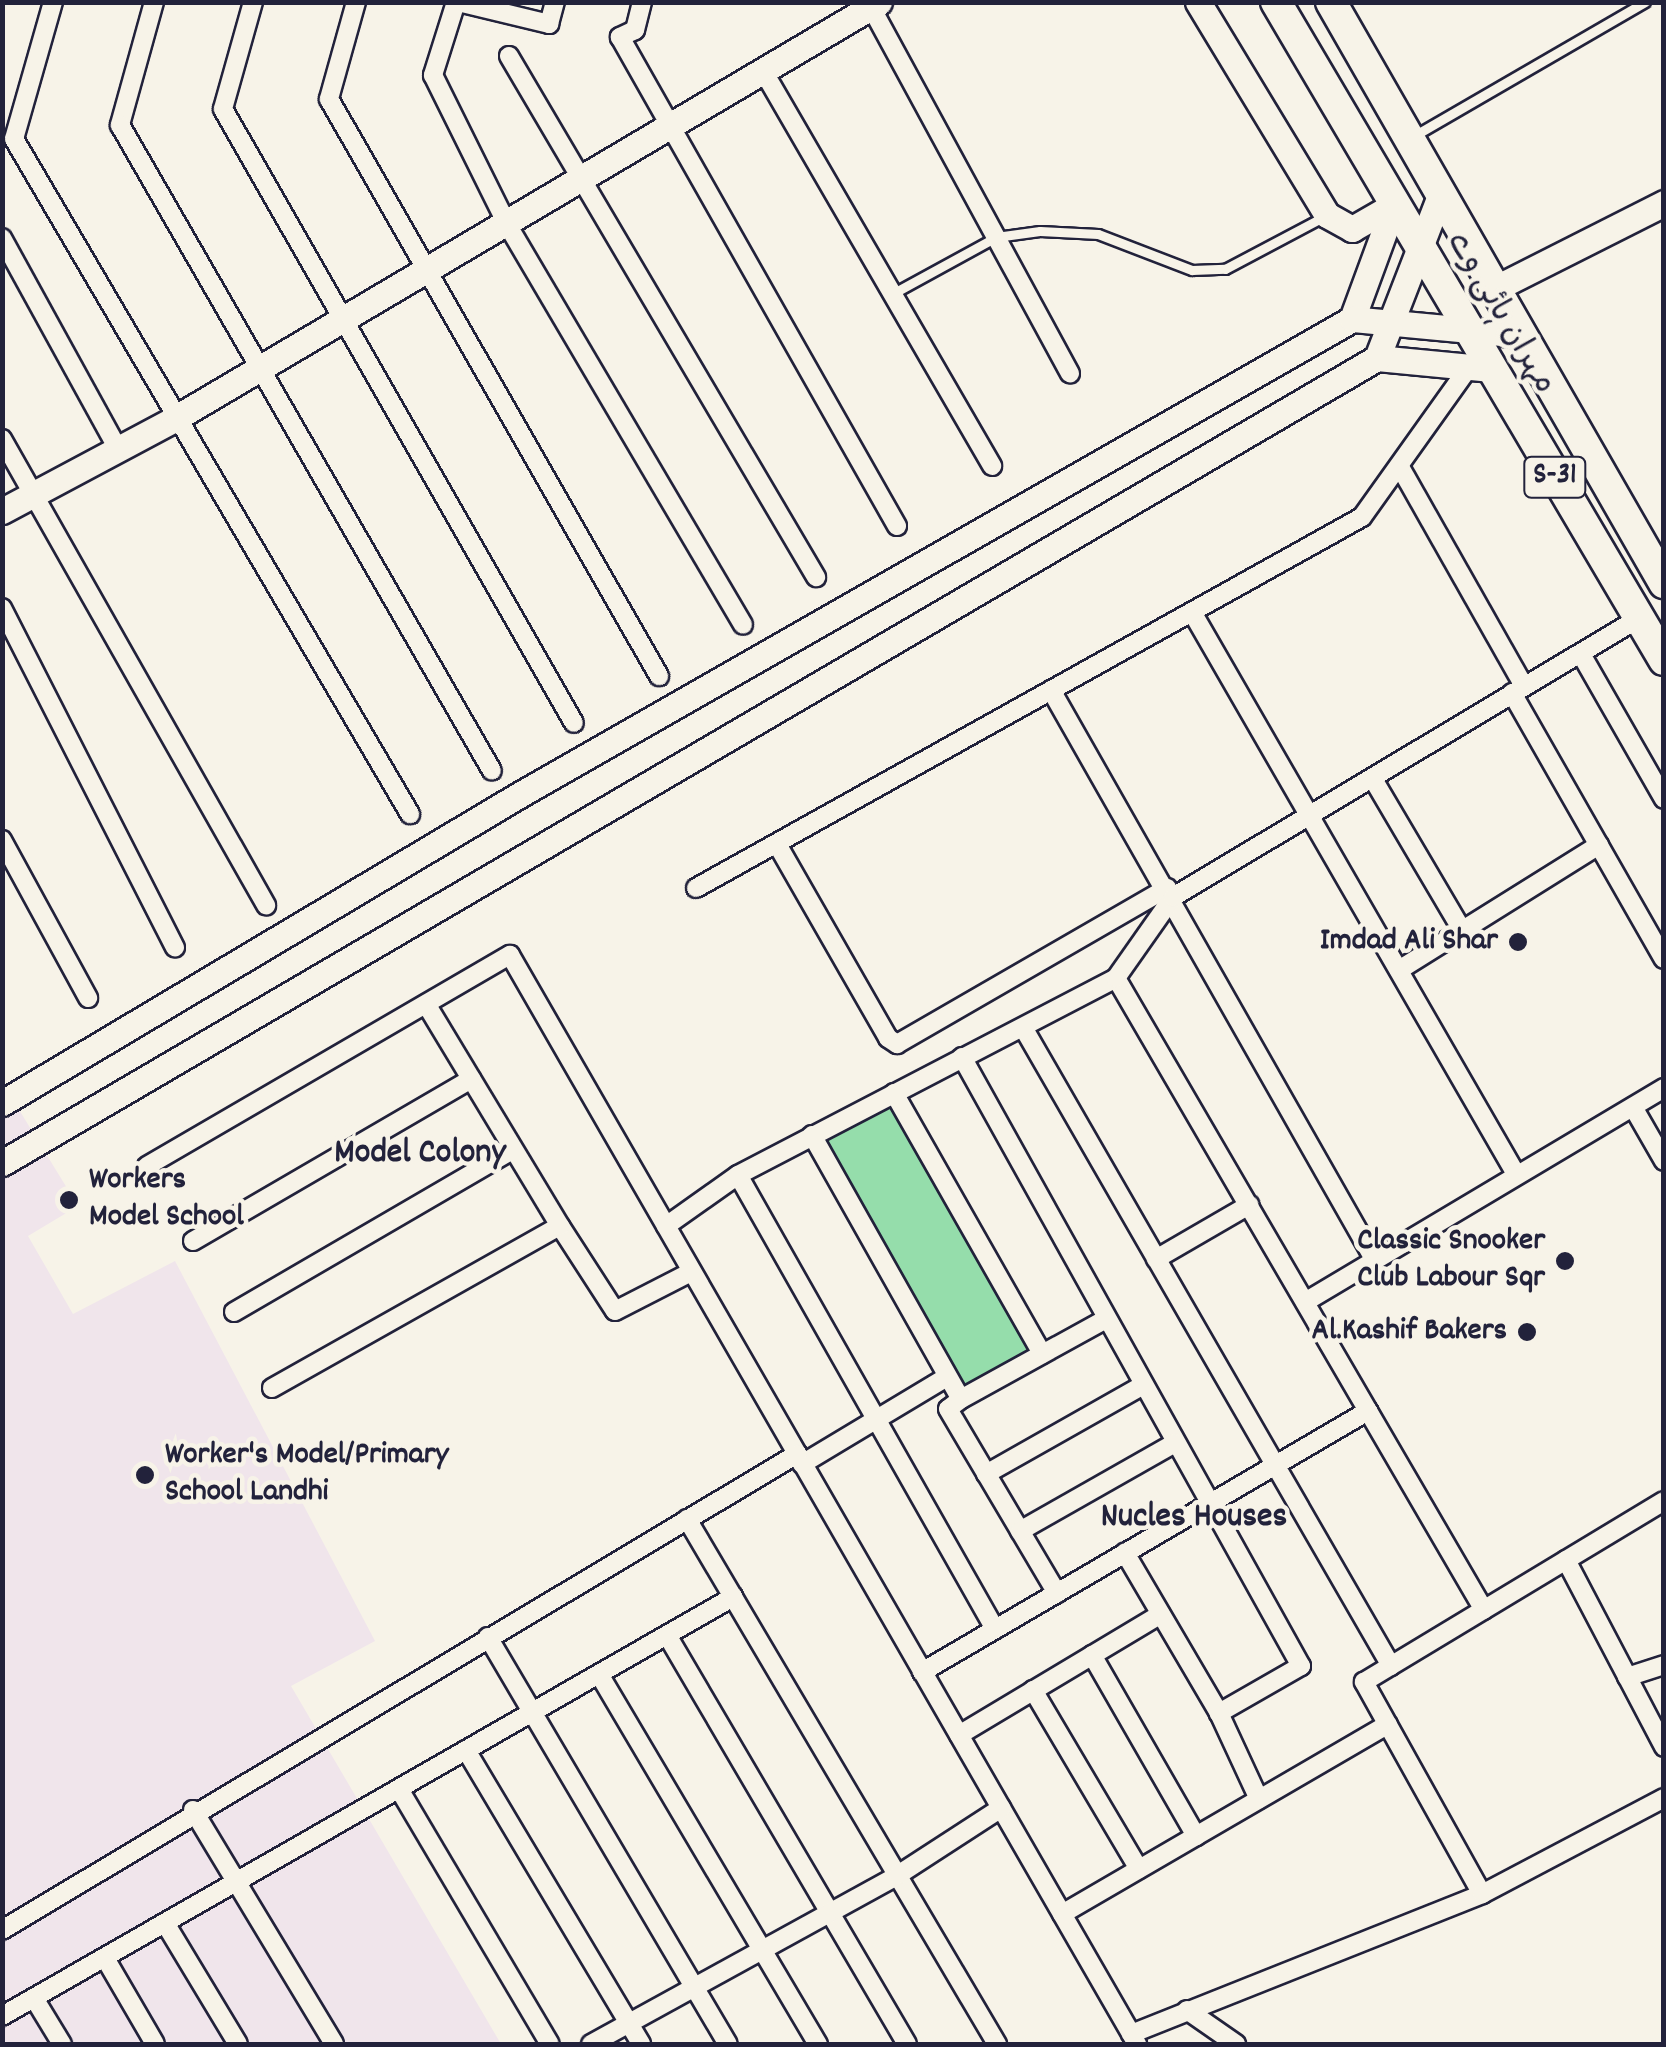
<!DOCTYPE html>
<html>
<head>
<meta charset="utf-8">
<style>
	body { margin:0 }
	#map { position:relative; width:1666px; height:2047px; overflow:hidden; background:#f7f3e8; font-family:Dekko,"Playpen Sans Arabic",sans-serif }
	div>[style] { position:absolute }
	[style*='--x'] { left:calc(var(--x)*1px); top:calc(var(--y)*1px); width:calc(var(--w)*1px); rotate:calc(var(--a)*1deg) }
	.built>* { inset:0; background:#f0e5eb }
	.green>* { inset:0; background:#95ddab }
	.roads { filter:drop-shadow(2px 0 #22223b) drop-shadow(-2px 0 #22223b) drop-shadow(0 2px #22223b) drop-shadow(0 -2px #22223b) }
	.lane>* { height:9px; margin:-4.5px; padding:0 4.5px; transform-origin:4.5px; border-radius:4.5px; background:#f7f3e8 }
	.street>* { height:18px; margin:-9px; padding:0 9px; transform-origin:9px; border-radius:9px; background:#f7f3e8 }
	.secondary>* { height:25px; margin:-12.5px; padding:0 12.5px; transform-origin:12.5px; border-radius:12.5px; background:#f7f3e8 }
	.primary>* { height:30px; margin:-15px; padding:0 15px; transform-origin:15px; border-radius:15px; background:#f7f3e8 }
	.dots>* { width:28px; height:28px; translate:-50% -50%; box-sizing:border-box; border:5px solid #f7f3e8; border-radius:50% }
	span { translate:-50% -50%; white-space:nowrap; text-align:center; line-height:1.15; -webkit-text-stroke:9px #f7f3e8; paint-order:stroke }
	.shield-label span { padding:2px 8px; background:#f7f3e8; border:2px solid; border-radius:8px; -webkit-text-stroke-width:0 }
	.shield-label { font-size:30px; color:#22223b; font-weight:700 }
	.street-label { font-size:32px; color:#22223b }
	.poi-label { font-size:32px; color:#22223b; font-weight:700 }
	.right { translate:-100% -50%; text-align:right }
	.left { translate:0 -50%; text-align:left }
	.neighbourhood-label { font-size:35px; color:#22223b; font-weight:700 }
	.frame { position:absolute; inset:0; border:5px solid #22223b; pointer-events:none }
</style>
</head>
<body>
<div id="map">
	<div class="built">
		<i style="clip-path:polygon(2px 1082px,78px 1206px,28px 1236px,73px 1314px,175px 1261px,375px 1641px,291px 1686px,501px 2044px,3px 2044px)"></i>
	</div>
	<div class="green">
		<i style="clip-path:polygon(888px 1104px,1034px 1351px,962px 1394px,823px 1138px)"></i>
	</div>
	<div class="roads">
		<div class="lane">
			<i style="--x:1412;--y:137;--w:269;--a:-30.1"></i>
			<i style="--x:892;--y:294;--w:119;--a:-28.7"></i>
			<i style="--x:996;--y:237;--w:44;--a:-7.8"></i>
			<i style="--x:1040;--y:231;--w:58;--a:3"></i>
			<i style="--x:1098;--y:234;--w:101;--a:21"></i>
			<i style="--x:1192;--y:270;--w:33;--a:-2"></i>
			<i style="--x:1225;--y:269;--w:113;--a:-27.9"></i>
		</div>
		<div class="street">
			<i style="--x:53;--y:2;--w:142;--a:105.9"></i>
			<i style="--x:14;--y:139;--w:783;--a:59.6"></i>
			<i style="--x:154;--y:2;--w:128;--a:105.5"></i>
			<i style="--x:120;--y:125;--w:745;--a:60.06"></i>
			<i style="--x:253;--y:2;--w:111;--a:105.7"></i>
			<i style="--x:223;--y:109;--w:707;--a:60.25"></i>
			<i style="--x:356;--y:2;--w:101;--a:105.6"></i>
			<i style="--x:329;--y:99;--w:665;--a:60.23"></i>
			<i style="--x:456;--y:2;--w:77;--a:107.5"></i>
			<i style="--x:433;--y:75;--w:166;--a:63.6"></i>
			<i style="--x:507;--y:224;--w:465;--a:59.5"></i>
			<i style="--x:458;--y:2;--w:94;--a:13.6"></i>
			<i style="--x:549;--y:24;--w:23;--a:-75"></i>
			<i style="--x:642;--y:2;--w:29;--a:104"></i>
			<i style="--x:635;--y:30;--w:17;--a:155"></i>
			<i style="--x:620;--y:37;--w:562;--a:60.47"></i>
			<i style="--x:871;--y:7;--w:417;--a:61.5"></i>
			<i style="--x:509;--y:56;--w:605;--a:59.49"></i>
			<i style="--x:765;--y:74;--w:453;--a:59.9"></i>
			<i style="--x:2;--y:238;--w:241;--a:61.2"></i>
			<i style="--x:2;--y:439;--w:536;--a:60.47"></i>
			<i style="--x:1400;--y:467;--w:252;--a:60.5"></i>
			<i style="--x:2;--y:608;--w:381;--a:63"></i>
			<i style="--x:1192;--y:612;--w:649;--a:60.04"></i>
			<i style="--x:1581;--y:654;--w:167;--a:60.2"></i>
			<i style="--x:1051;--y:690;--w:652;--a:60.41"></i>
			<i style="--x:1512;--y:693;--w:306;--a:60.3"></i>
			<i style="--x:1373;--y:779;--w:175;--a:59.5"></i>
			<i style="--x:2;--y:840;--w:180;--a:61.4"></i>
			<i style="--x:777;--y:844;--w:224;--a:60.2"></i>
			<i style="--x:888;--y:1038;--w:11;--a:34"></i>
			<i style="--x:897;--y:1044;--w:312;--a:-30"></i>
			<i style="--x:696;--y:888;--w:762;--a:-29.12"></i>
			<i style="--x:1362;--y:517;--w:184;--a:-54.5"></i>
			<i style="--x:1399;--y:970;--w:236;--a:-32"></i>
			<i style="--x:1116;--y:978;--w:731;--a:59.79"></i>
			<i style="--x:1024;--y:1029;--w:735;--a:60.05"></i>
			<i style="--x:962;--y:1057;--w:697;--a:60.9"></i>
			<i style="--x:1301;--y:1666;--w:95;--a:150.2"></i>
			<i style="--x:1219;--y:1713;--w:186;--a:-120.4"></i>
			<i style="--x:894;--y:1093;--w:300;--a:60.4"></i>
			<i style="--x:1633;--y:1107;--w:62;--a:60.1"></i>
			<i style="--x:812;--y:1135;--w:303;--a:60.6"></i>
			<i style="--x:961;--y:1399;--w:166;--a:-28.9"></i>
			<i style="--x:147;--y:1166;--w:420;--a:-30.2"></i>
			<i style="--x:510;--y:955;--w:1257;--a:60.07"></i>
			<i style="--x:738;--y:1175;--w:522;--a:60.49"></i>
			<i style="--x:560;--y:1226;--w:101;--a:57.1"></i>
			<i style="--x:615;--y:1311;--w:85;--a:-27.2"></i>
			<i style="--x:666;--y:1226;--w:88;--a:-35.3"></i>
			<i style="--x:738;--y:1175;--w:426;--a:-27.5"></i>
			<i style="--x:1116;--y:978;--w:99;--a:-54.9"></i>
			<i style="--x:1173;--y:897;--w:543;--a:-30.91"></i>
			<i style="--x:193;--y:1241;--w:322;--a:-30.2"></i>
			<i style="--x:1156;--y:1259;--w:108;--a:-30.1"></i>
			<i style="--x:1305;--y:1302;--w:418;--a:-30.8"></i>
			<i style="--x:234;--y:1312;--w:322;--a:-30.2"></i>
			<i style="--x:272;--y:1388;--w:330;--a:-29.4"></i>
			<i style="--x:560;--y:1226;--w:259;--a:-121.1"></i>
			<i style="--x:961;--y:1399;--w:16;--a:142"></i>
			<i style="--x:948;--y:1409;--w:214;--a:59.4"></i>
			<i style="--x:802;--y:1464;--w:169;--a:-31"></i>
			<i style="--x:986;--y:1474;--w:180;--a:-29.5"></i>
			<i style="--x:687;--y:1519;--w:610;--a:59.44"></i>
			<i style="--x:1020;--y:1531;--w:178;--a:-29.6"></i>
			<i style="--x:1566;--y:1560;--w:211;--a:62.3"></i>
			<i style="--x:667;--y:1635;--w:474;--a:59.6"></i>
			<i style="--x:488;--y:1637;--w:472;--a:59.5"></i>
			<i style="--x:1092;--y:1655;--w:209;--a:60.1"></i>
			<i style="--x:922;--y:1672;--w:517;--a:-30.34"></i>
			<i style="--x:599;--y:1674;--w:430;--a:59.4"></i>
			<i style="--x:1627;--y:1677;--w:39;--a:-18"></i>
			<i style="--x:1033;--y:1690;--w:208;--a:59.4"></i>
			<i style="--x:1219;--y:1713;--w:95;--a:65.1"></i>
			<i style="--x:959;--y:1735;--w:235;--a:-30.9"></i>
			<i style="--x:466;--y:1750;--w:342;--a:59.2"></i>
			<i style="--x:399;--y:1789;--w:296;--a:59.4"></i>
			<i style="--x:193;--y:1810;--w:273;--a:58.9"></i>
			<i style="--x:1482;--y:1894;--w:243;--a:-119.1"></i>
			<i style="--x:1364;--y:1682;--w:350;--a:-31.1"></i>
			<i style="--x:1062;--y:1914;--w:377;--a:-30.2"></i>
			<i style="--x:165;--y:1923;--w:141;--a:58.9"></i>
			<i style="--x:2;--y:1930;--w:927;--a:-30.91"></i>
			<i style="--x:105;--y:1958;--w:99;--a:59.8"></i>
			<i style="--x:34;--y:1998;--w:54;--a:58.7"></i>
			<i style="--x:1187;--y:2010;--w:60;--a:34.8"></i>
			<i style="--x:2;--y:2016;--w:843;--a:-29.82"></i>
			<i style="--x:1131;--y:2034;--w:378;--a:-21.7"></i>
			<i style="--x:1482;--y:1894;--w:206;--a:-27.8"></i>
			<i style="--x:591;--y:2044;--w:350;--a:-28.8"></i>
			<i style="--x:898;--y:1875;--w:123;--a:-33"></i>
		</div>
		<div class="secondary">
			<i style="--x:1198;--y:2;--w:249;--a:58.8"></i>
			<i style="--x:1327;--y:215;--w:29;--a:29"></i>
			<i style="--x:1352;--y:229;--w:48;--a:-29.7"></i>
			<i style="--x:1494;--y:289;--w:191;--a:-26.8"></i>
			<i style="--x:1352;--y:319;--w:121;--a:-69.8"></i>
			<i style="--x:1377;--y:358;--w:115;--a:5.5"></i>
			<i style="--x:2;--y:511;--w:195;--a:-28.1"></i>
			<i style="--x:174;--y:419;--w:819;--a:-30.6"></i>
			<i style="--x:2;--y:1103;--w:602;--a:-30.78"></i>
			<i style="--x:519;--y:795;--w:959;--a:-29.74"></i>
			<i style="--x:1352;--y:319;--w:170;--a:5.4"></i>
			<i style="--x:2;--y:1163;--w:1593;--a:-30.35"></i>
			<i style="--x:1377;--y:358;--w:177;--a:-68.8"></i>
		</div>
		<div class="primary">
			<i style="--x:1276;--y:2;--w:764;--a:59.47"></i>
			<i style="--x:1331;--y:2;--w:670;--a:60.18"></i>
		</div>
	</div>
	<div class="dots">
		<i style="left:1518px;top:942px;background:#22223b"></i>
		<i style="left:69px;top:1200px;background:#22223b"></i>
		<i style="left:1565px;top:1261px;background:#22223b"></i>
		<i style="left:1527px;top:1332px;background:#22223b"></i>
		<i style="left:145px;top:1475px;background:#22223b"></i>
	</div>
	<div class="shield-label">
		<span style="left:1555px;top:477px">S-31</span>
	</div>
	<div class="street-label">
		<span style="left:1499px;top:314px;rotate:59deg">مہران ہائی وے</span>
	</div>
	<div class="poi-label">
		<span class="right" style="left:1498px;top:942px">Imdad Ali Shar</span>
		<span class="left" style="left:89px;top:1200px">Workers<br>Model School</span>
		<span class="right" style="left:1545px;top:1261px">Classic Snooker<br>Club Labour Sqr</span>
		<span class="right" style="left:1507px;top:1332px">Al.Kashif Bakers</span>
		<span class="left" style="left:165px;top:1475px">Worker's Model/Primary<br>School Landhi</span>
	</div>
	<div class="neighbourhood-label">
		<span style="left:420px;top:1154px">Model Colony</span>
		<span style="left:1194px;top:1518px">Nucles Houses</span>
	</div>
	<div class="frame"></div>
</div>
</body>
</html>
